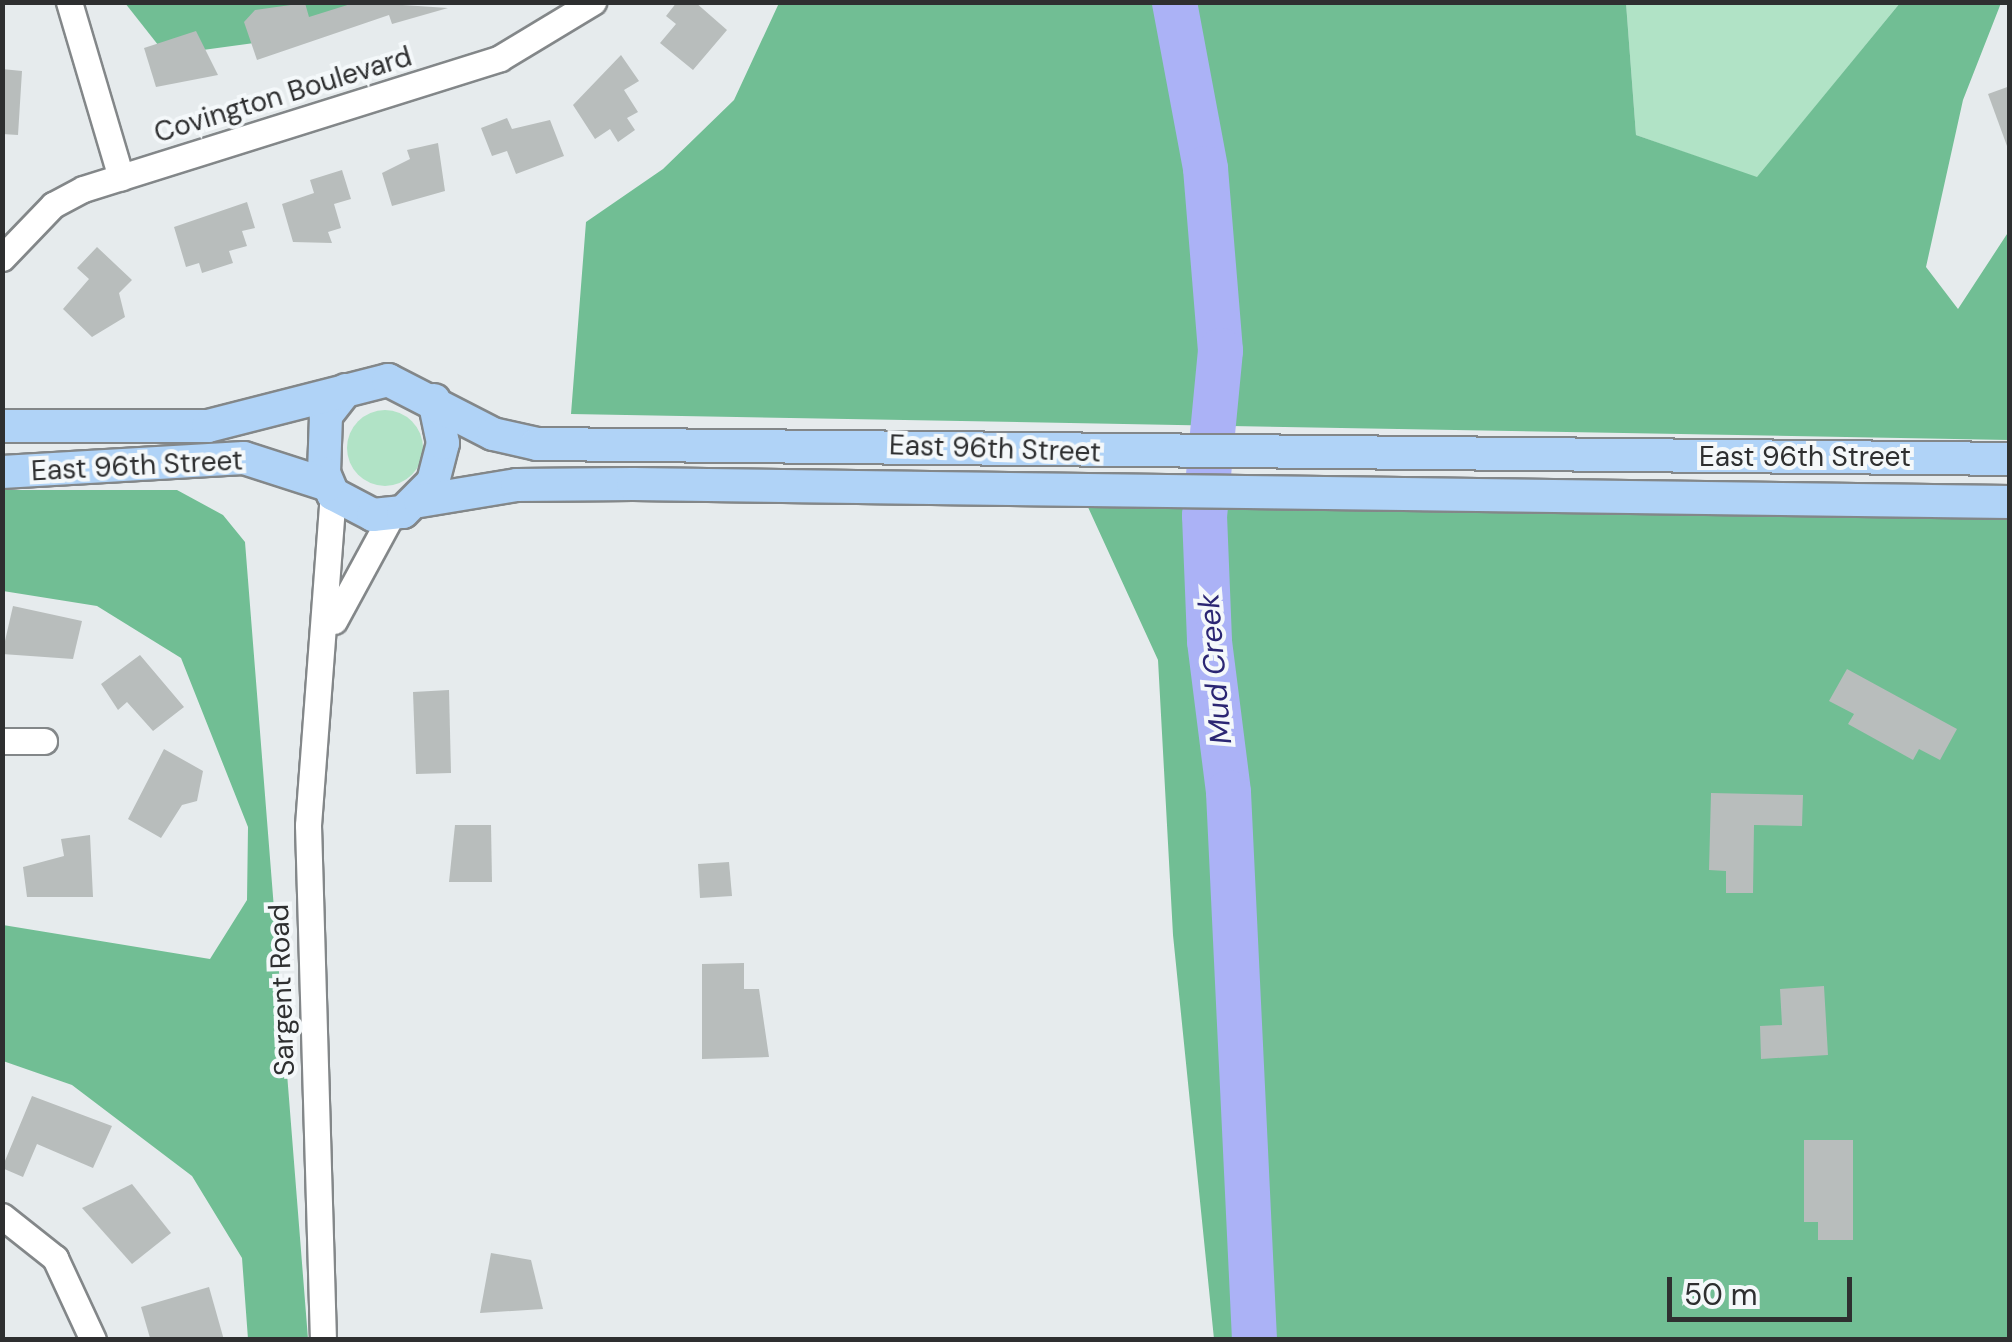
<!DOCTYPE html>
<html>
<head>
<meta charset="utf-8">
<style>
	body { margin:0 }
	#map { position:relative; width:2012px; height:1342px; overflow:hidden; background:#e6ebed; font-family:"DM Sans",sans-serif }
	div>[style] { position:absolute }
	[style*='--x'] { left:calc(var(--x)*1px); top:calc(var(--y)*1px); width:calc(var(--w)*1px); rotate:calc(var(--a)*1deg) }
	.green>* { inset:0; background:#b1e3c6 }
	.round { border-radius:50% }
	.forest>* { inset:0; background:#71be94 }
	.river>* { height:45px; margin:-22.5px; padding:0 22.5px; transform-origin:22.5px; border-radius:22.5px; background:#abb2f6 }
	.building>* { inset:0; background:#b8bdbc }
	.roads { filter:drop-shadow(2px 0 #838789) drop-shadow(-2px 0 #838789) drop-shadow(0 2px #838789) drop-shadow(0 -2px #838789) }
	.minor>* { height:25px; margin:-12.5px; padding:0 12.5px; transform-origin:12.5px; border-radius:12.5px; background:#fff }
	.major>* { height:32px; margin:-16px; padding:0 16px; transform-origin:16px; border-radius:16px; background:#b0d3f7 }
	span { translate:-50% -50%; white-space:nowrap; text-align:center; line-height:1.15; -webkit-text-stroke:8px #f4f8fa; paint-order:stroke }
	.street-label { font-size:28px; color:#2e2f30 }
	.water-label { font-size:30px; color:#2b2673; font-style:italic }
	.frame { position:absolute; inset:0; border:5px solid #2e2f30; pointer-events:none }
	.scale { position:absolute; left:1667px; top:1277px; width:185px; height:45px; box-sizing:border-box; border:5px solid #2e2f30; border-top:0; padding-left:12px; font-size:30px; line-height:35px; white-space:nowrap; color:#2e2f30; -webkit-text-stroke:8px #f4f8fa; paint-order:stroke }
</style>
</head>
<body>
<div id="map">
	<div class="green">
		<i style="clip-path:polygon(1626px 3px,1900px 3px,1757px 178px,1636px 135px)"></i>
		<i class="round" style="left:347px;top:410px;width:76px;height:76px"></i>
	</div>
	<div class="forest">
		<i style="clip-path:polygon(125px 3px,380px 3px,290px 38px,166px 55px)"></i>
		<i style="clip-path:polygon(779px 3px,1626px 3px,1636px 135px,1757px 177px,1900px 3px,2001px 3px,1963px 100px,1926px 267px,1958px 309px,2009px 231px,2009px 440px,571px 414px,586px 222px,663px 169px,734px 100px)"></i>
		<i style="clip-path:polygon(3px 490px,177px 490px,223px 515px,245px 542px,308px 1339px,248px 1339px,242px 1258px,192px 1176px,72px 1085px,3px 1061px,3px 925px,210px 959px,247px 900px,248px 827px,181px 658px,97px 606px,3px 591px)"></i>
		<i style="clip-path:polygon(1087px 505px,2009px 519px,2009px 1339px,1214px 1339px,1173px 935px,1158px 660px)"></i>
	</div>
	<div class="river">
		<i style="--x:1174;--y:2;--w:169;--a:79.4"></i>
		<i style="--x:1205;--y:168;--w:183;--a:85.3"></i>
		<i style="--x:1220;--y:350;--w:166;--a:95.5"></i>
		<i style="--x:1204;--y:515;--w:126;--a:87.7"></i>
		<i style="--x:1209;--y:641;--w:152;--a:82.8"></i>
		<i style="--x:1228;--y:792;--w:549;--a:87.28"></i>
	</div>
	<div class="building">
		<i style="clip-path:polygon(357px 2px,448px 8px,392px 24px,389px 15px,257px 60px,244px 22px,255px 10px,305px 3px,309px 17px)"></i>
		<i style="clip-path:polygon(677px 2px,695px 2px,727px 30px,693px 70px,660px 43px,676px 24px,666px 16px)"></i>
		<i style="clip-path:polygon(196px 31px,218px 75px,156px 87px,144px 48px)"></i>
		<i style="clip-path:polygon(621px 55px,639px 81px,624px 90px,638px 112px,627px 118px,635px 130px,618px 142px,610px 129px,595px 139px,573px 105px)"></i>
		<i style="clip-path:polygon(2px 69px,22px 71px,18px 135px,2px 134px)"></i>
		<i style="clip-path:polygon(2010px 86px,2010px 146px,2007px 146px,1988px 94px)"></i>
		<i style="clip-path:polygon(507px 118px,512px 129px,550px 120px,564px 156px,516px 174px,507px 151px,492px 156px,481px 128px)"></i>
		<i style="clip-path:polygon(438px 143px,445px 191px,392px 206px,382px 173px,410px 159px,407px 150px)"></i>
		<i style="clip-path:polygon(342px 170px,351px 199px,334px 204px,341px 228px,328px 232px,332px 243px,293px 242px,282px 204px,314px 193px,310px 180px)"></i>
		<i style="clip-path:polygon(247px 202px,255px 228px,242px 231px,247px 246px,229px 251px,233px 263px,202px 273px,199px 263px,186px 267px,174px 227px)"></i>
		<i style="clip-path:polygon(97px 247px,132px 280px,119px 293px,125px 317px,92px 337px,63px 309px,89px 279px,77px 268px)"></i>
		<i style="clip-path:polygon(13px 606px,82px 621px,73px 659px,2px 654px)"></i>
		<i style="clip-path:polygon(140px 655px,184px 707px,153px 731px,127px 702px,118px 710px,101px 684px)"></i>
		<i style="clip-path:polygon(1847px 669px,1957px 729px,1940px 760px,1919px 749px,1913px 760px,1848px 724px,1854px 714px,1829px 701px)"></i>
		<i style="clip-path:polygon(449px 690px,451px 773px,416px 774px,413px 692px)"></i>
		<i style="clip-path:polygon(164px 749px,203px 771px,197px 801px,182px 805px,161px 838px,128px 819px)"></i>
		<i style="clip-path:polygon(1711px 793px,1803px 795px,1802px 826px,1754px 825px,1753px 893px,1726px 893px,1726px 871px,1709px 870px)"></i>
		<i style="clip-path:polygon(455px 825px,491px 825px,492px 882px,449px 882px)"></i>
		<i style="clip-path:polygon(90px 835px,93px 897px,27px 897px,23px 867px,64px 856px,61px 839px)"></i>
		<i style="clip-path:polygon(729px 862px,732px 896px,700px 898px,698px 864px)"></i>
		<i style="clip-path:polygon(744px 963px,744px 989px,759px 989px,769px 1057px,702px 1059px,702px 964px)"></i>
		<i style="clip-path:polygon(1824px 986px,1828px 1055px,1761px 1059px,1760px 1026px,1782px 1025px,1780px 989px)"></i>
		<i style="clip-path:polygon(32px 1096px,112px 1126px,93px 1168px,37px 1144px,23px 1177px,2px 1168px)"></i>
		<i style="clip-path:polygon(1804px 1140px,1853px 1140px,1853px 1240px,1818px 1240px,1818px 1222px,1804px 1222px)"></i>
		<i style="clip-path:polygon(132px 1184px,171px 1233px,132px 1264px,82px 1208px)"></i>
		<i style="clip-path:polygon(491px 1253px,531px 1260px,543px 1309px,480px 1313px)"></i>
		<i style="clip-path:polygon(209px 1287px,224px 1340px,150px 1338px,141px 1307px)"></i>
	</div>
	<div class="roads">
		<div class="minor">
			<i style="--x:69;--y:2;--w:183;--a:73.5"></i>
			<i style="--x:2;--y:258;--w:74;--a:-46.1"></i>
			<i style="--x:53;--y:205;--w:34;--a:-28"></i>
			<i style="--x:83;--y:189;--w:437;--a:-17.4"></i>
			<i style="--x:500;--y:58;--w:109;--a:-31.1"></i>
			<i style="--x:334;--y:621;--w:119;--a:-61.5"></i>
			<i style="--x:2;--y:741;--w:42;--a:0"></i>
			<i style="--x:2;--y:1216;--w:68;--a:38.4"></i>
			<i style="--x:55;--y:1258;--w:90;--a:65.1"></i>
			<i style="--x:323;--y:1340;--w:515;--a:-91.67"></i>
			<i style="--x:308;--y:825;--w:332;--a:-85.7"></i>
		</div>
		<div class="major">
			<i style="--x:346;--y:390;--w:33;--a:128"></i>
			<i style="--x:326;--y:416;--w:57;--a:92"></i>
			<i style="--x:324;--y:473;--w:23;--a:67"></i>
			<i style="--x:333;--y:494;--w:45;--a:27.7"></i>
			<i style="--x:373;--y:515;--w:30;--a:-6"></i>
			<i style="--x:403;--y:512;--w:42;--a:-45"></i>
			<i style="--x:433;--y:482;--w:40;--a:-75.6"></i>
			<i style="--x:443;--y:443;--w:44;--a:-101.8"></i>
			<i style="--x:2;--y:426;--w:206;--a:0"></i>
			<i style="--x:208;--y:426;--w:186;--a:-14.3"></i>
			<i style="--x:388;--y:380;--w:118;--a:27.2"></i>
			<i style="--x:493;--y:434;--w:45;--a:12.8"></i>
			<i style="--x:537;--y:444;--w:1473;--a:0.58"></i>
			<i style="--x:2;--y:472;--w:242;--a:-3.3"></i>
			<i style="--x:244;--y:458;--w:88;--a:17.8"></i>
			<i style="--x:420;--y:501;--w:98;--a:-9.4"></i>
			<i style="--x:517;--y:485;--w:116;--a:-0.5"></i>
			<i style="--x:633;--y:484;--w:1377;--a:0.75"></i>
		</div>
	</div>
	<div class="street-label">
		<span style="left:283px;top:95px;rotate:-17deg">Covington Boulevard</span>
		<span style="left:995px;top:449px;rotate:2deg">East 96th Street</span>
		<span style="left:1805px;top:457px">East 96th Street</span>
		<span style="left:137px;top:466px;rotate:-3deg">East 96th Street</span>
		<span style="left:282px;top:990px;rotate:-92deg">Sargent Road</span>
	</div>
	<div class="water-label">
		<span style="left:1215px;top:669px;rotate:-95deg">Mud Creek</span>
	</div>
	<div class="frame"></div>
	<div class="scale">50 m</div>
</div>
</body>
</html>
